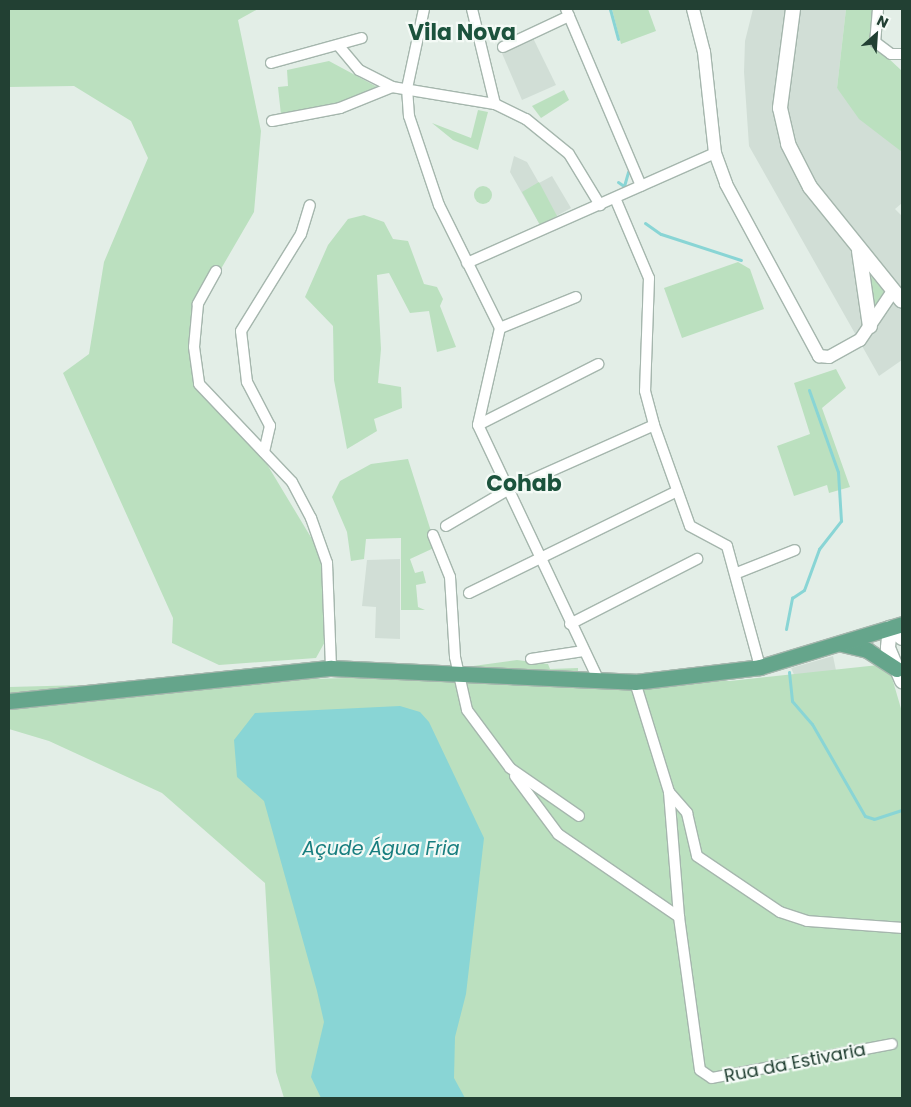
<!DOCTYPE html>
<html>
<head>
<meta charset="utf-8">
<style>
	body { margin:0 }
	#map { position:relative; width:911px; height:1107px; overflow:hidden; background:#e3eee7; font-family:Poppins,sans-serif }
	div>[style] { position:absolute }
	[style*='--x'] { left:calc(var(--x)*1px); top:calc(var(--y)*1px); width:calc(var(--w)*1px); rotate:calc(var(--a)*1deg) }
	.built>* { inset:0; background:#d1ded6 }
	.green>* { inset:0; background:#bbe0bf }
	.round { border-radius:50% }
	.water>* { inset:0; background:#89d5d5 }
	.stream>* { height:3px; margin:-1.5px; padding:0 1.5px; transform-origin:1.5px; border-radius:1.5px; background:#89d5d5 }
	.roads { filter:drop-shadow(1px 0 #a5b6ad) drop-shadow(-1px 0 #a5b6ad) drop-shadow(0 1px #a5b6ad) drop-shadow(0 -1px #a5b6ad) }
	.minor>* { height:10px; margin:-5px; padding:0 5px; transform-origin:5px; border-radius:5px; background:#fff }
	.tertiary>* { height:12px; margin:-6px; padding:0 6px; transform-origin:6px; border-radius:6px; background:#fff }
	.secondary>* { height:14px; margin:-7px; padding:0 7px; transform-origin:7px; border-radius:7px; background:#fff }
	.primary>* { height:15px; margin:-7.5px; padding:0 7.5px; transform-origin:7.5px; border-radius:7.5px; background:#65a58b }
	span { translate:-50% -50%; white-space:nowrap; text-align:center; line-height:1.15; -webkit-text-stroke:4.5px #f4faf6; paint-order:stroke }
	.street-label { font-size:18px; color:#224033 }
	.water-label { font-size:19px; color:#187e7f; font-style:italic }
	.district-label { font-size:22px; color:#1c533d; font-weight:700 }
	.frame { position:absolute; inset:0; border:10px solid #224033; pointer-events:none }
	.north { position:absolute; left:851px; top:10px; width:50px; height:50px; -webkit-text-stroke:4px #f4faf6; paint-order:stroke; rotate:26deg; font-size:14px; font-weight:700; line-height:20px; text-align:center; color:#224033 }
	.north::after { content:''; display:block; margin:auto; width:18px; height:22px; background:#224033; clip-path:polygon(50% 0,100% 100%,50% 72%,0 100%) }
</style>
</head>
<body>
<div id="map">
	<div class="built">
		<i style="clip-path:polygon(753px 9px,846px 9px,837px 88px,902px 152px,902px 203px,895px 209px,902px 216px,902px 360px,879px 376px,749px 146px,744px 72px,745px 41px)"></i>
		<i style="clip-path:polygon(533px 38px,556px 85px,522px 100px,501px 51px)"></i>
		<i style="clip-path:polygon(514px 156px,527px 162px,539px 183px,552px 176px,571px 208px,540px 225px,510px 172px)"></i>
		<i style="clip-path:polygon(400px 559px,400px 639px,375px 638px,376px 607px,362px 606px,367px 560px)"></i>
		<i style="clip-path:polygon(833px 656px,840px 690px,804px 696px,791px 668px)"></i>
	</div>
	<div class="green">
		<i style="clip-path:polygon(9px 9px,258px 9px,238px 20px,261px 131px,254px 212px,200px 305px,194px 369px,262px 456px,318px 549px,326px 590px,327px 638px,316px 658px,219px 665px,172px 643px,173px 618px,63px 373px,89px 354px,104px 262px,148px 158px,131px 121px,74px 86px,9px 87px)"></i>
		<i style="clip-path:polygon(612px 9px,648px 9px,656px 31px,621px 44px)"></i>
		<i style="clip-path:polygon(846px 9px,874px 9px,871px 42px,902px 71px,902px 152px,859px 119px,837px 88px)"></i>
		<i style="clip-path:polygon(329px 61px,381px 89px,315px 113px,281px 115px,278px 87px,288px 86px,287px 70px)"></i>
		<i style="clip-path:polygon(564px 90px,569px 100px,541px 118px,532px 106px)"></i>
		<i style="clip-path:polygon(478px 110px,488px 112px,478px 150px,453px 140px,432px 123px,471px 138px)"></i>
		<i style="clip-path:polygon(539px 182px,557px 216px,540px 225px,522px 192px)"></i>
		<i class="round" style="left:474px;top:186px;width:18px;height:18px"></i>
		<i style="clip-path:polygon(364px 215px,384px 222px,393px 239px,408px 241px,424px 284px,437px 287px,443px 299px,440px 306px,456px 347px,437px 352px,429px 311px,410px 313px,389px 273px,377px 275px,381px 349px,378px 383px,401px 387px,402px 408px,374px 419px,377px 431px,347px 449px,334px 380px,333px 326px,305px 297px,328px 245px,348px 219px)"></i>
		<i style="clip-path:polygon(738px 262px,750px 269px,764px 309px,682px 338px,664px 288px)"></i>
		<i style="clip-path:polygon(866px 270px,885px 293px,872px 316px)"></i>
		<i style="clip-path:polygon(836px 369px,846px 388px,822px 408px,850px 487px,829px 493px,827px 485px,794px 496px,777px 446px,810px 434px,794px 383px)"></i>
		<i style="clip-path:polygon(408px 459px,436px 547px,410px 559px,415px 573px,423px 571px,426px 583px,416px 585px,418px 607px,425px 610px,401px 610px,401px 538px,366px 539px,364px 559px,351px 561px,347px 532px,332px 497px,340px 481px,371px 464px)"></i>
		<i style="clip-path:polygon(517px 660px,548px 664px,550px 669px,578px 668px,578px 672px,466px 667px)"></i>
		<i style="clip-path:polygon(888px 664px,902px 712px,902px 1098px,284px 1098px,276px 1072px,265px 883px,162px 793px,49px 741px,9px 729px,9px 687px,458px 675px,730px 681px)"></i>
	</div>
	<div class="water">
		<i style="clip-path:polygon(400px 706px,420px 712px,429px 722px,484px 838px,466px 994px,455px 1037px,454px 1078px,465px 1098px,321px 1098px,311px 1077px,324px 1022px,317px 991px,264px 801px,237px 777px,234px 740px,255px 713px)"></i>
	</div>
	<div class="stream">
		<i style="--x:610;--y:9;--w:31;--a:75"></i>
		<i style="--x:618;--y:182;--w:7;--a:34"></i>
		<i style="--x:624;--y:186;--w:15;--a:-74"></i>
		<i style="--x:645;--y:223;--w:19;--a:35"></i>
		<i style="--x:661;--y:234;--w:84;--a:18"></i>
		<i style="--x:786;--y:629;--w:32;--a:-79"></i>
		<i style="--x:792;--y:598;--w:14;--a:-34"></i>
		<i style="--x:804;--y:590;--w:44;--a:-69.9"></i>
		<i style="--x:819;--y:549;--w:36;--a:-52"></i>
		<i style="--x:841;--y:521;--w:49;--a:-93.5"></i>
		<i style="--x:838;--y:472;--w:87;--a:-109.5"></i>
		<i style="--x:789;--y:672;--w:29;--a:84"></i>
		<i style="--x:792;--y:701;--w:30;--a:49"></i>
		<i style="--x:812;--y:724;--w:106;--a:60.1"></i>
		<i style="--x:865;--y:816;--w:9;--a:18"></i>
		<i style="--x:874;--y:819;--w:29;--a:-18"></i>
	</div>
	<div class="roads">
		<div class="minor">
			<i style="--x:424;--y:9;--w:81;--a:102.1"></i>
			<i style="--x:407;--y:88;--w:28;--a:86"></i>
			<i style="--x:409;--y:116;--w:94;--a:71.4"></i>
			<i style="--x:439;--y:205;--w:137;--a:63.6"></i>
			<i style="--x:500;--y:328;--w:99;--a:102.8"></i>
			<i style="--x:478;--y:425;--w:283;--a:64.7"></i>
			<i style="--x:472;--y:9;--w:98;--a:76.4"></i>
			<i style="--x:566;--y:9;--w:192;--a:67"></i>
			<i style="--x:878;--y:9;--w:33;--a:95"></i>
			<i style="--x:875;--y:42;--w:20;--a:37"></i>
			<i style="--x:891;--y:54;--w:11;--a:0"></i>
			<i style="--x:338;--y:45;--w:33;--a:50"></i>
			<i style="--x:359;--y:70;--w:37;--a:27"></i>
			<i style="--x:392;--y:87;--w:104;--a:9.4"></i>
			<i style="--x:495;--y:104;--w:34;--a:26"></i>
			<i style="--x:526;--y:119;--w:55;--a:39.1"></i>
			<i style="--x:569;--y:154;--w:60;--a:58.7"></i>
			<i style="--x:503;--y:47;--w:73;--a:-25.2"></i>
			<i style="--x:271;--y:63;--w:94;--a:-15.4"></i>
			<i style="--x:272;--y:121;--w:69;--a:-10.8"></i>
			<i style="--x:340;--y:108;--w:56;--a:-22"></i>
			<i style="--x:615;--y:198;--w:87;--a:67"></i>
			<i style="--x:649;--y:278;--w:113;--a:92"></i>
			<i style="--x:645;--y:391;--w:35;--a:75"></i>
			<i style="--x:654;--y:425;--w:107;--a:70.4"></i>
			<i style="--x:690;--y:526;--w:42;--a:28.4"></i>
			<i style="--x:727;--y:546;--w:125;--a:74.7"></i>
			<i style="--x:467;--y:263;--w:271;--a:-23.9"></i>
			<i style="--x:216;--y:271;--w:38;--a:119"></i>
			<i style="--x:198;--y:304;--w:43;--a:95.3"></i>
			<i style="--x:194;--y:347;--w:37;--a:82"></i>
			<i style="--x:199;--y:384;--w:135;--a:46.5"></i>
			<i style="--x:292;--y:482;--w:41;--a:62.2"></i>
			<i style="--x:311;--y:518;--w:48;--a:70.4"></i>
			<i style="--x:327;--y:563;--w:105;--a:87.8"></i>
			<i style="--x:500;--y:328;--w:82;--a:-22.2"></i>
			<i style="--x:478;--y:425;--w:135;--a:-26.9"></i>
			<i style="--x:264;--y:452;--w:27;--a:-77"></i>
			<i style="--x:270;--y:426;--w:50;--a:-117.6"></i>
			<i style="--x:247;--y:382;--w:51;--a:-96.7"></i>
			<i style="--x:241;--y:331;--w:114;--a:-58.3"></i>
			<i style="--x:301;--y:234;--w:30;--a:-73"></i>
			<i style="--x:446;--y:526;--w:69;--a:-30.3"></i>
			<i style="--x:506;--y:491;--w:162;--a:-24"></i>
			<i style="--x:433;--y:535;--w:45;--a:68"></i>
			<i style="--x:450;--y:577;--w:80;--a:86.4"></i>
			<i style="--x:455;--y:657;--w:54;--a:77.2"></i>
			<i style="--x:467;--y:710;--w:72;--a:53.4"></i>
			<i style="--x:510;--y:768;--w:84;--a:34.8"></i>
			<i style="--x:737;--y:573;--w:62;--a:-21.6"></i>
			<i style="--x:469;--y:593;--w:232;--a:-26.1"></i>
			<i style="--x:570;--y:624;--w:143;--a:-27.1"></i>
			<i style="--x:531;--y:659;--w:53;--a:-8.7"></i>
			<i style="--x:635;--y:682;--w:115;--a:72.8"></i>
			<i style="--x:669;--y:792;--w:125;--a:85.4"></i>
			<i style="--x:679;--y:917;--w:154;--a:82.2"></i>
			<i style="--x:700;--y:1070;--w:14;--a:34"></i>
			<i style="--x:712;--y:1078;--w:183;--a:-10.7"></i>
			<i style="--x:515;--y:776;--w:72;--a:53.4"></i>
			<i style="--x:558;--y:834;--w:147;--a:34.4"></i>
			<i style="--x:669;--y:792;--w:28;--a:49"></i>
			<i style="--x:687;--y:813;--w:44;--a:76.9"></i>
			<i style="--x:697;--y:856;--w:100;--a:34"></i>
			<i style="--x:780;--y:912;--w:28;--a:18"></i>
			<i style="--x:807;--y:921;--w:95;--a:4.2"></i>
		</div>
		<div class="tertiary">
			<i style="--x:693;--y:9;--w:44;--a:75.7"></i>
			<i style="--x:704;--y:52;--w:102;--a:83.8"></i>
			<i style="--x:715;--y:153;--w:33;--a:70"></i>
			<i style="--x:726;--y:184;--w:196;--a:61.6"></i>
			<i style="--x:819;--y:356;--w:10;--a:6"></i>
			<i style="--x:829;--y:357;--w:35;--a:-29"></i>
			<i style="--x:860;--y:340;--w:59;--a:-56"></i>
		</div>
		<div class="secondary">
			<i style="--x:793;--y:9;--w:100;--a:97.5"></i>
			<i style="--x:780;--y:108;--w:37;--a:77"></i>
			<i style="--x:788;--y:144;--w:48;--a:62.9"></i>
			<i style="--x:810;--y:187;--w:146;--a:51.1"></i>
			<i style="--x:859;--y:251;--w:76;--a:81.7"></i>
			<i style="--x:902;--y:638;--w:16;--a:-140"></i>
			<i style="--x:890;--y:628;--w:20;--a:96"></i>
			<i style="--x:888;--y:648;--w:36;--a:67"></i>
		</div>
		<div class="primary">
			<i style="--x:842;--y:644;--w:26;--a:13"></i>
			<i style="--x:867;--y:650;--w:35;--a:33"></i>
			<i style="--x:9;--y:701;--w:324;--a:-5.9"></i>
			<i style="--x:331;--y:668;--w:304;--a:2.6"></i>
			<i style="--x:635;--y:682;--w:126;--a:-6.8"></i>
			<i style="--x:760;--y:667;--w:148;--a:-16.8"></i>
		</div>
	</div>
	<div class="street-label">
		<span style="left:795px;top:1063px;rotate:-11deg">Rua da Estivaria</span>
	</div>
	<div class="water-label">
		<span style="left:381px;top:849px">Açude Água Fria</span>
	</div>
	<div class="district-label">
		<span style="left:462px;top:33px">Vila Nova</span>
		<span style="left:524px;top:484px">Cohab</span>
	</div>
	<div class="frame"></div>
	<div class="north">N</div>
</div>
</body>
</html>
